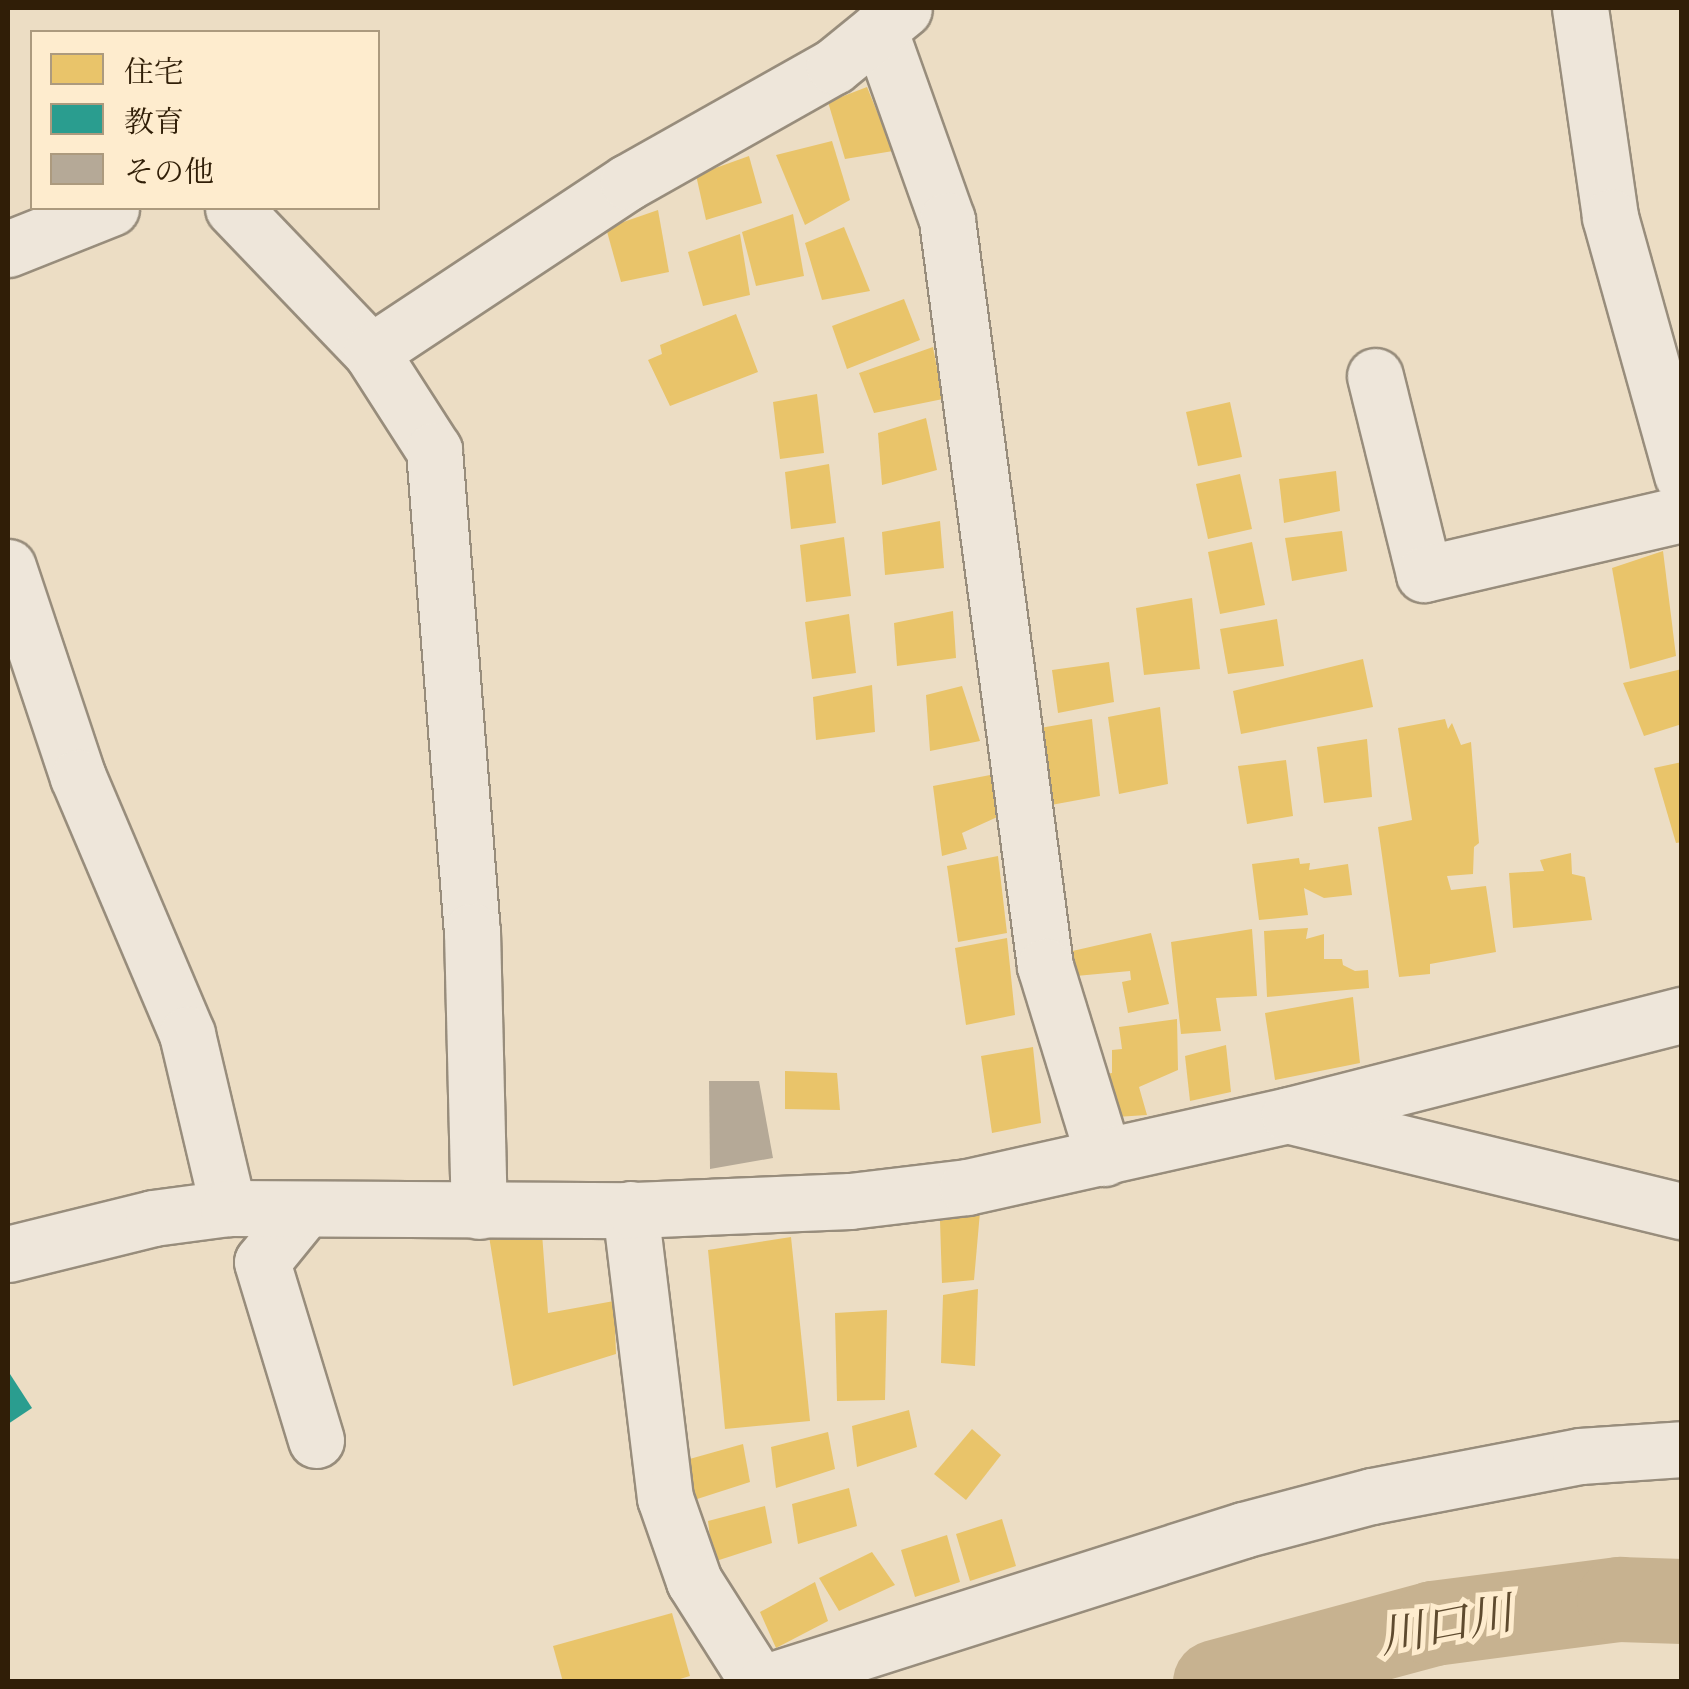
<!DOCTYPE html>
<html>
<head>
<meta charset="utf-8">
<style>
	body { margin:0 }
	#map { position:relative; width:1689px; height:1689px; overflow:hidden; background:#ecddc4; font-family:"IM FELL Double Pica","Noto Serif JP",serif }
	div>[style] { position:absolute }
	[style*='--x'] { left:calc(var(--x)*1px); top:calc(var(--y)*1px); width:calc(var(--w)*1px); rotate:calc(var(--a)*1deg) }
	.homes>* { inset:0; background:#e9c46a }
	.schools>* { inset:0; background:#2a9d8f }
	.river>* { height:85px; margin:-42.5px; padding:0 42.5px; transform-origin:42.5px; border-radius:42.5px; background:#c7b290 }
	.building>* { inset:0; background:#b5a997 }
	.roads { filter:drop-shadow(2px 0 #988d7c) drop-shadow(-2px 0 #988d7c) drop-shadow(0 2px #988d7c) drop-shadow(0 -2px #988d7c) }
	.minor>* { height:55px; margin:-27.5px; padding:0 27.5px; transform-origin:27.5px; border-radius:27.5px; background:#eee6da }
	span { translate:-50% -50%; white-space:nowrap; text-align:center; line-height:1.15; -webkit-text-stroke:10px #feecce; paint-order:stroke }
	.water-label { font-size:45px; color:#5f4b2f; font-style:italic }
	.frame { position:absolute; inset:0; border:10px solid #301e07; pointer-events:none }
	.legend { position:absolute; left:30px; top:30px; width:350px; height:180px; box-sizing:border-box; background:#feecce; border:2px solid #ac9a7e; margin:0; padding:12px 18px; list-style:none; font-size:30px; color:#301e07 }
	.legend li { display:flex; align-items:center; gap:20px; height:50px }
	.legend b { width:50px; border:2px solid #ac9a7e }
</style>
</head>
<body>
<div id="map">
	<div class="homes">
		<i style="clip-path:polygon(867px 87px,893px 151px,845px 159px,828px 102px)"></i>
		<i style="clip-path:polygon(832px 141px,850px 200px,805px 225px,776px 155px)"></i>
		<i style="clip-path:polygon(749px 156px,762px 203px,706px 220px,696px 175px)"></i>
		<i style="clip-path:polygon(658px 210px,669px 272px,621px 282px,606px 228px)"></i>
		<i style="clip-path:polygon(793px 214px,804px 276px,756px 286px,742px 232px)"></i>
		<i style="clip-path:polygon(844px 227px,870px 291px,822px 300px,805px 243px)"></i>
		<i style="clip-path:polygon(740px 234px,750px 295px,703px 306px,688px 252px)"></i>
		<i style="clip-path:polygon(904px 299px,920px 340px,847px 369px,832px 326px)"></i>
		<i style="clip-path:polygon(736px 314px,758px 372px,670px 406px,648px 360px,662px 354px,660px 345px)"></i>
		<i style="clip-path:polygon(933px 347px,943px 399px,874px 413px,859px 373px)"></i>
		<i style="clip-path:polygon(817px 394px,824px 453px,780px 459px,773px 402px)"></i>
		<i style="clip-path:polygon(1230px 402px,1242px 457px,1198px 466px,1186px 412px)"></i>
		<i style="clip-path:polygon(926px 418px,937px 470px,882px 485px,878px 433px)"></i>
		<i style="clip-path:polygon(829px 464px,836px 523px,791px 529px,785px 472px)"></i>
		<i style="clip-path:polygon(1336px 471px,1340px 511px,1284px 523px,1279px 479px)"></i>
		<i style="clip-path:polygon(1240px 474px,1252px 529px,1208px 539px,1196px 484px)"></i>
		<i style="clip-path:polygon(940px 521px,944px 568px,885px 575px,882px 532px)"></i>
		<i style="clip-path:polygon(1342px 531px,1347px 571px,1292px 581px,1285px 538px)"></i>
		<i style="clip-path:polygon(844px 537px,851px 596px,806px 602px,800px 545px)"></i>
		<i style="clip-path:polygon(1252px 542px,1265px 605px,1220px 614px,1208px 552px)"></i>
		<i style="clip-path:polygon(1663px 551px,1676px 656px,1630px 669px,1612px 568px)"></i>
		<i style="clip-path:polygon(1192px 598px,1200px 669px,1144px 675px,1136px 608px)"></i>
		<i style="clip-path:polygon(953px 611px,956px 658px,897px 666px,894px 623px)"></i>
		<i style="clip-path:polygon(849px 614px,856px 673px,812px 679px,805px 622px)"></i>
		<i style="clip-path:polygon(1277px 619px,1284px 666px,1228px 674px,1220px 629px)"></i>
		<i style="clip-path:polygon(1363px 659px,1373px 707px,1241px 734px,1233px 691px)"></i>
		<i style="clip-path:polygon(1109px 662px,1114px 702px,1058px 713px,1052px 670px)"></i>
		<i style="clip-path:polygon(1682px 669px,1682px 724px,1644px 736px,1623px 683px)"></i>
		<i style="clip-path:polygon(872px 685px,875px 732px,816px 740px,813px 697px)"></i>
		<i style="clip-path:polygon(962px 686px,980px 741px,930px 751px,926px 695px)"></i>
		<i style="clip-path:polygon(1160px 707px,1168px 784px,1119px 794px,1108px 717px)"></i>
		<i style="clip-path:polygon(1092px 719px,1100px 796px,1051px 805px,1040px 728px)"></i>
		<i style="clip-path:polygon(1445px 719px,1448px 729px,1452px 723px,1461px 745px,1471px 742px,1479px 843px,1474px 847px,1473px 874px,1447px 876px,1451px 890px,1486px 886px,1496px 952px,1430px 964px,1430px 974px,1399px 977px,1378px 827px,1412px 820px,1398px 728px)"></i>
		<i style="clip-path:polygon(1367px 739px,1372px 797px,1324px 803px,1317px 747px)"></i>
		<i style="clip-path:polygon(1286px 760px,1293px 816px,1247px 824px,1238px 766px)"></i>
		<i style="clip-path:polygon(1682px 762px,1682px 842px,1676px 843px,1654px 768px)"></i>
		<i style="clip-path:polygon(1011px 771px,1015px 809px,962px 833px,967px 849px,942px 856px,933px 786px)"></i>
		<i style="clip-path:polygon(1571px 853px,1572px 874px,1585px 877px,1592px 920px,1513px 928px,1509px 873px,1544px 871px,1540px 860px)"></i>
		<i style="clip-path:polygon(998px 856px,1007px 933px,958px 942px,947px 866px)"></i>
		<i style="clip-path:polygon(1299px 858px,1300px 864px,1310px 863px,1309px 870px,1348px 864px,1352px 895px,1324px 898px,1304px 888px,1308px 915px,1259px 920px,1252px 864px)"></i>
		<i style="clip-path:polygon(1308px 928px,1306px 939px,1324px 934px,1324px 959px,1342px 959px,1343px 965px,1355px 971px,1368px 970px,1369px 988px,1267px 997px,1264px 931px)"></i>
		<i style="clip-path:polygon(1252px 929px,1257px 996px,1216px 998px,1221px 1031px,1181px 1034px,1171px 942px)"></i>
		<i style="clip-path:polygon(1151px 933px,1169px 1004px,1128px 1013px,1122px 982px,1131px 980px,1130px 971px,1076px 976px,1068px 952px)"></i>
		<i style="clip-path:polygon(1007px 938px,1015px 1015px,966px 1025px,955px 948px)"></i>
		<i style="clip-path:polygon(1353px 997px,1360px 1063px,1275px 1080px,1265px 1013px)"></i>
		<i style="clip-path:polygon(1177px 1019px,1178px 1070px,1139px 1087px,1147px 1115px,1116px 1117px,1106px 1074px,1112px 1073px,1112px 1050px,1122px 1049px,1119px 1027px)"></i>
		<i style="clip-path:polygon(1226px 1045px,1231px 1092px,1190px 1101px,1185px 1056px)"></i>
		<i style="clip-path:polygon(1033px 1047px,1041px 1123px,992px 1133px,981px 1056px)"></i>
		<i style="clip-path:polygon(785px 1071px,837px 1073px,840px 1110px,785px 1109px)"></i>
		<i style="clip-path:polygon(980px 1212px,974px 1280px,942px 1283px,940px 1221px)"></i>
		<i style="clip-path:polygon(541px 1220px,548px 1313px,614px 1301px,616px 1354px,513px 1386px,489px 1236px)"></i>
		<i style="clip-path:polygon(791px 1237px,810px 1421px,725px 1429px,708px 1250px)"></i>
		<i style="clip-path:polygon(978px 1289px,975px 1366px,941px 1363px,943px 1295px)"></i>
		<i style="clip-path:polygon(887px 1310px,885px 1400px,837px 1401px,835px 1313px)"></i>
		<i style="clip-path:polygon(909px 1410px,917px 1447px,857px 1467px,852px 1426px)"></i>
		<i style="clip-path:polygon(972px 1429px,1001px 1455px,966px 1500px,934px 1474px)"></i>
		<i style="clip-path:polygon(828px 1432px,835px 1469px,776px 1488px,771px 1447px)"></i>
		<i style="clip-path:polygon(743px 1444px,750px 1482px,691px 1501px,686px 1460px)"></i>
		<i style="clip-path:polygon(849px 1488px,857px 1526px,798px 1544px,792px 1504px)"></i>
		<i style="clip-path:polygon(765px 1506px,772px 1543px,713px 1562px,708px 1521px)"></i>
		<i style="clip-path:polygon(1002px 1519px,1016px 1566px,970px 1581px,956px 1534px)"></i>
		<i style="clip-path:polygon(947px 1535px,960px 1582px,915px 1597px,901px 1550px)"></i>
		<i style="clip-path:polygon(872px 1552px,895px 1585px,839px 1611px,819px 1578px)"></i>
		<i style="clip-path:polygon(815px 1582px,828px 1621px,776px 1648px,760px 1612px)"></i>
		<i style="clip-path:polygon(672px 1613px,690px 1676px,670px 1682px,563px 1682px,553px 1646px)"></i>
	</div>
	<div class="schools">
		<i style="clip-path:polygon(8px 1371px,32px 1408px,8px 1424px)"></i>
	</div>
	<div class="river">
		<i style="--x:1215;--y:1682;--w:226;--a:-15.1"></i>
		<i style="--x:1433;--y:1623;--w:188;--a:-7.4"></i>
		<i style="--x:1619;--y:1599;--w:63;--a:1.8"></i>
	</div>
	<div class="building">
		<i style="clip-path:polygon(709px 1081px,759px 1081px,773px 1158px,710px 1169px)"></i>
	</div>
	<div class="roads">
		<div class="minor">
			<i style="--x:1580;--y:8;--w:211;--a:81.8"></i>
			<i style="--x:1610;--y:217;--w:268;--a:74.4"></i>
			<i style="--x:879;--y:29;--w:203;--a:70.4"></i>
			<i style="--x:947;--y:220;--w:752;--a:82.52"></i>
			<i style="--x:1045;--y:966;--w:201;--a:72.9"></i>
			<i style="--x:233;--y:208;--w:199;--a:46.2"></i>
			<i style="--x:371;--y:352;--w:117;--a:57.3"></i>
			<i style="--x:434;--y:450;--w:482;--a:85.5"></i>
			<i style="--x:472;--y:931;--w:280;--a:88.6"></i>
			<i style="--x:8;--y:249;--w:111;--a:-21.7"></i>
			<i style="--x:371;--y:352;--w:308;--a:-33.5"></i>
			<i style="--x:628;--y:182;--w:236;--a:-29.4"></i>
			<i style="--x:834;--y:66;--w:90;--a:-39.2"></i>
			<i style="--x:1375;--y:376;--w:204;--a:76.1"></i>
			<i style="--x:1424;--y:574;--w:265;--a:-13.1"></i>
			<i style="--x:8;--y:567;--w:221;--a:71.6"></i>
			<i style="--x:78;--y:777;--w:279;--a:67"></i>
			<i style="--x:187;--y:1034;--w:179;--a:76.7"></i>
			<i style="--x:1291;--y:1116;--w:402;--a:13.7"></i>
			<i style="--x:305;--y:1209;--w:68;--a:129.1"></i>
			<i style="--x:262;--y:1262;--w:186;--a:73.1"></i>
			<i style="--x:630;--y:1209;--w:291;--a:83.1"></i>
			<i style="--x:665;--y:1498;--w:88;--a:70.7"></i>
			<i style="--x:694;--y:1581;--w:120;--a:57.6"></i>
			<i style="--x:8;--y:1254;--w:149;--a:-13.9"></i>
			<i style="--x:153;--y:1218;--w:76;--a:-7.6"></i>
			<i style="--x:228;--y:1208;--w:406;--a:0.3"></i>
			<i style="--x:634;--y:1210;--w:216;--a:-2.4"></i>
			<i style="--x:850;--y:1201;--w:118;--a:-6.8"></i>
			<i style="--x:967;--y:1187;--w:330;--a:-12.6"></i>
			<i style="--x:1289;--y:1115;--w:406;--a:-14.3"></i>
			<i style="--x:766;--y:1682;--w:501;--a:-17.67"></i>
			<i style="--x:1243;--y:1530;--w:133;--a:-14.8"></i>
			<i style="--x:1372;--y:1496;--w:212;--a:-10.9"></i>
			<i style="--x:1580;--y:1456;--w:102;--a:-3.9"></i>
		</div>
	</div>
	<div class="water-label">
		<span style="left:1446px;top:1627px;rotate:-11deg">川口川</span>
	</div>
	<div class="frame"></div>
	<ul class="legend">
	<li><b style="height:28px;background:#e9c46a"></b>住宅</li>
	<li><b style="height:28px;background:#2a9d8f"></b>教育</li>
	<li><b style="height:28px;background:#b5a997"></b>その他</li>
	</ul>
</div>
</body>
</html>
